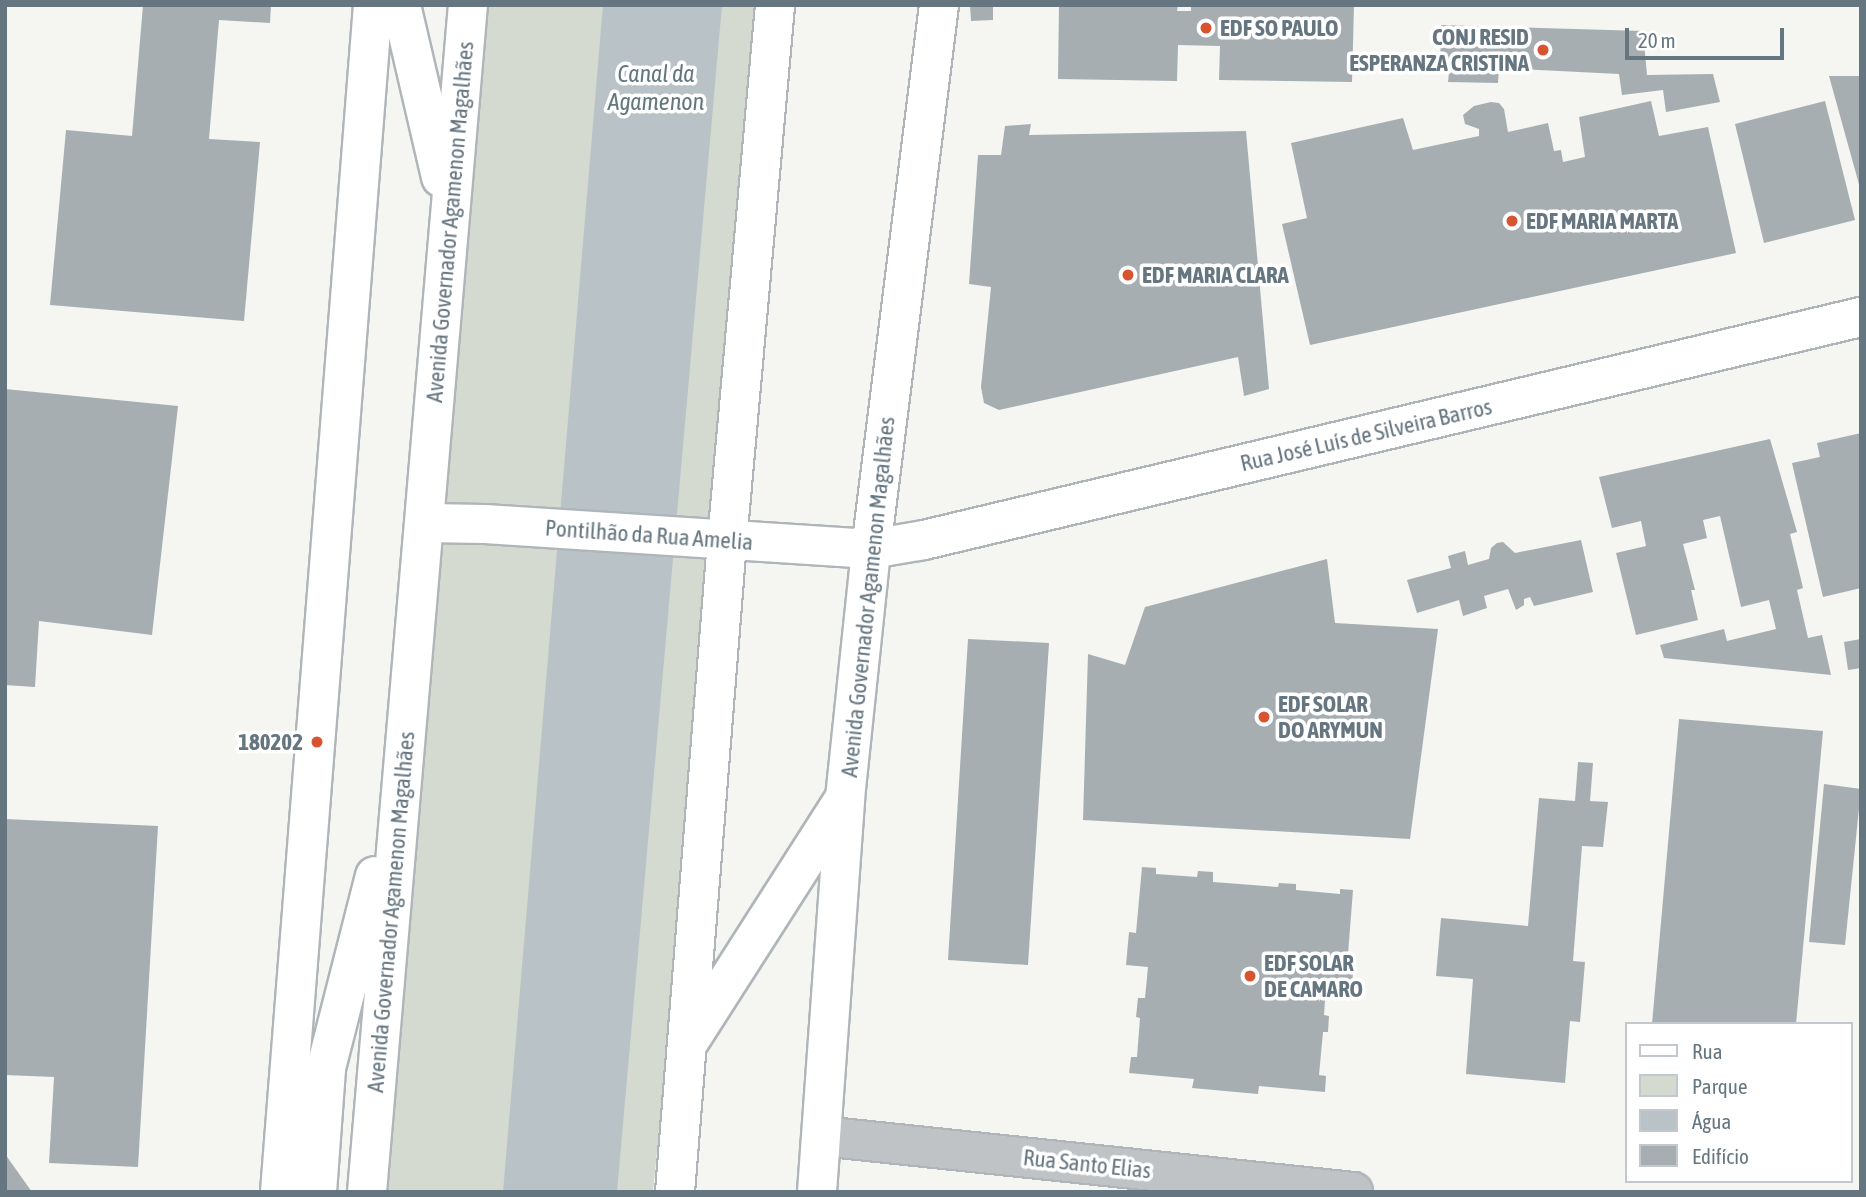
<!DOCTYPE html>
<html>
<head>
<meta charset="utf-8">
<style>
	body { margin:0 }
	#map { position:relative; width:1866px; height:1197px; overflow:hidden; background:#f5f5f2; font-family:"Asap Condensed",sans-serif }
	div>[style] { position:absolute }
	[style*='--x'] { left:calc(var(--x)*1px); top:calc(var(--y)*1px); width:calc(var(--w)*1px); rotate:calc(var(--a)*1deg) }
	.green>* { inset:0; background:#d5dad1 }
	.water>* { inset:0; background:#b8c2c7 }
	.building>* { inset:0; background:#a6aeb2 }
	.roads { filter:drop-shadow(2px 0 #afb5b9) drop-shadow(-2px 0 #afb5b9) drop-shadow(0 2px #afb5b9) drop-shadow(0 -2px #afb5b9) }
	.street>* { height:38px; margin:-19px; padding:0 19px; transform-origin:19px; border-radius:19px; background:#bfc3c6 }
	.secondary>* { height:38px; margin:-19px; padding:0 19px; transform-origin:19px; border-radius:19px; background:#fff }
	.highway>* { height:38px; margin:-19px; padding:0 19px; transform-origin:19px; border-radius:19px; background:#fff }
	.dots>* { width:19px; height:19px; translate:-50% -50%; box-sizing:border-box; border:4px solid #fff; border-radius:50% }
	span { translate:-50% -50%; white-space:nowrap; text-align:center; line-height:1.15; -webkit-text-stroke:7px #fff; paint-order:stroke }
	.poi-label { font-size:23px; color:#667681; font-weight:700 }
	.left { translate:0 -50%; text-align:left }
	.right { translate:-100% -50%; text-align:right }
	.street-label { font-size:23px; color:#667681 }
	.water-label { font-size:24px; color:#62777e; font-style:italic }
	.frame { position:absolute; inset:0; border:7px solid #667681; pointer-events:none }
	.legend { position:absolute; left:1625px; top:1022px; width:228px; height:161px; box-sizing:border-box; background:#fff; border:2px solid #c2c8cd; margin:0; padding:9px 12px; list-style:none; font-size:21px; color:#667681 }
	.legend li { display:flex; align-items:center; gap:14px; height:35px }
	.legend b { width:35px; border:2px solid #c2c8cd }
	.scale { position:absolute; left:1625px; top:28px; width:159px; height:32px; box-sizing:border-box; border:4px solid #667681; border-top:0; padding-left:9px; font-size:21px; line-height:24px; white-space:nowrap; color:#667681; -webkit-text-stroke:5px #fff; paint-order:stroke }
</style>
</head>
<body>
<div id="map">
	<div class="green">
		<i style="clip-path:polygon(468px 5px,772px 5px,653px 1192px,369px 1192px)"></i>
	</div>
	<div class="water">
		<i style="clip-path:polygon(603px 5px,722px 5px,617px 1192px,503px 1192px)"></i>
	</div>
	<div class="building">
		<i style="clip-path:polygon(143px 5px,271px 5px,270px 23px,219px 20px,209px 139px,260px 142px,244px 321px,50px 305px,66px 130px,132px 136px)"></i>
		<i style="clip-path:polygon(970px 5px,993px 5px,993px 20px,971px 21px)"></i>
		<i style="clip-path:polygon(1059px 5px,1178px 5px,1177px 11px,1191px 11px,1191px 5px,1354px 5px,1352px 82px,1219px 80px,1220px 46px,1178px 45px,1177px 81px,1058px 79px)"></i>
		<i style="clip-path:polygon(1441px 25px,1643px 31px,1647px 75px,1713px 74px,1720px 102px,1666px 112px,1663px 90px,1622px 95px,1619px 74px,1499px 68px,1498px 83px,1448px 82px,1449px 72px,1440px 72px)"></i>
		<i style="clip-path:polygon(1829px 76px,1861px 76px,1861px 188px,1860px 188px)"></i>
		<i style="clip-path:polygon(1651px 101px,1659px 136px,1708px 127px,1736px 253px,1310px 345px,1282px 224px,1307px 218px,1291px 143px,1403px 118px,1413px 150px,1479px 136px,1479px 129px,1465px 124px,1463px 115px,1474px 106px,1491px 102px,1499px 103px,1504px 109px,1508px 132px,1548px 123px,1554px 151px,1561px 150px,1563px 162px,1585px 157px,1579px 117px)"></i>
		<i style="clip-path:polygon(1825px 101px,1855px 220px,1764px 243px,1735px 124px)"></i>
		<i style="clip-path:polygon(1031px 124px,1029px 135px,1246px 131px,1269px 389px,1244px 396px,1238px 357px,999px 410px,984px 403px,981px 387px,991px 287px,969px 284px,978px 155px,1001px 155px,1005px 126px)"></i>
		<i style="clip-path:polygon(5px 389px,178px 406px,152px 635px,39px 621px,35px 687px,5px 685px)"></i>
		<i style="clip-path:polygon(1861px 433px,1861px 588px,1823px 597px,1792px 463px,1820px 457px,1817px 443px)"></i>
		<i style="clip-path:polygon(1770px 439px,1797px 532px,1790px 534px,1803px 588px,1797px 590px,1808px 638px,1822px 635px,1831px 675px,1664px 658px,1660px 645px,1724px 629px,1727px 641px,1776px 629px,1769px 600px,1741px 607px,1720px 516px,1703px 520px,1707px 538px,1683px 544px,1695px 590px,1691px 590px,1698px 620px,1636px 635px,1616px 553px,1646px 546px,1641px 521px,1612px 528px,1599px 477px)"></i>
		<i style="clip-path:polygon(1581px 540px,1593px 592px,1534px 606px,1530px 597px,1524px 599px,1524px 605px,1516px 610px,1508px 589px,1484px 596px,1487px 608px,1463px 616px,1459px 600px,1417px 613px,1407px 580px,1451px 568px,1448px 556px,1465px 551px,1468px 565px,1489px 559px,1491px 548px,1497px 543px,1503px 542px,1515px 553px)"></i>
		<i style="clip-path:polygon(1327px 559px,1335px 623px,1438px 629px,1410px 839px,1083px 820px,1088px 654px,1125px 665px,1145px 607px)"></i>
		<i style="clip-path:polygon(968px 639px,1049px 643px,1028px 965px,948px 960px)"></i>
		<i style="clip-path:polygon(1861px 639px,1861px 668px,1848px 670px,1844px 642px)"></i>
		<i style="clip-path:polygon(1679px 719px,1823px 731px,1796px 1024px,1652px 1024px)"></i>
		<i style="clip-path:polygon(1578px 762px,1593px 763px,1590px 801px,1608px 802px,1603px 847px,1582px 846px,1573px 961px,1585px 962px,1580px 1022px,1570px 1021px,1565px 1083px,1466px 1074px,1473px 979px,1436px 976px,1441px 918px,1528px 926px,1539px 798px,1575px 801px)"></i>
		<i style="clip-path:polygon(1824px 784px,1861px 789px,1845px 945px,1809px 942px)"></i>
		<i style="clip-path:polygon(5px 819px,158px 826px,138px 1167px,49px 1163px,54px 1077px,5px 1075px)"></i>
		<i style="clip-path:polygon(1142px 867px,1156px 868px,1156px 874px,1197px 877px,1198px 871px,1213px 872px,1213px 882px,1278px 887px,1279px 883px,1296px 884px,1296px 890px,1340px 894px,1340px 889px,1353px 890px,1348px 954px,1354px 955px,1352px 988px,1326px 985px,1324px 1015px,1329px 1016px,1328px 1032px,1323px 1032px,1319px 1075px,1326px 1076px,1325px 1092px,1259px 1086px,1258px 1094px,1192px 1088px,1194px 1079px,1129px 1073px,1131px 1057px,1137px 1057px,1140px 1018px,1136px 1017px,1138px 998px,1145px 998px,1148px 967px,1126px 965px,1129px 932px,1136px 933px)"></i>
		<i style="clip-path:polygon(5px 1154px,32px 1192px,5px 1192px)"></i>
	</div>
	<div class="roads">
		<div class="street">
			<i style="--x:821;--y:1136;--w:535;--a:6.01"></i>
		</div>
		<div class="secondary">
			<i style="--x:426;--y:523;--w:59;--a:1"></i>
			<i style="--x:485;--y:524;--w:387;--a:3.7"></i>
			<i style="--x:871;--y:549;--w:54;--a:-9.6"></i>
			<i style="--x:924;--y:540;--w:963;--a:-13.39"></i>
			<i style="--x:280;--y:1192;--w:1191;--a:-85.52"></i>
			<i style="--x:817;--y:1192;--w:395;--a:-85.9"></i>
			<i style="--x:845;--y:798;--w:250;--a:-84"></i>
			<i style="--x:871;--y:549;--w:548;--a:-82.87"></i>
		</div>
		<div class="highway">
			<i style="--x:401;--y:5;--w:177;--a:76.9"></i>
			<i style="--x:690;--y:1040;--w:287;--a:-57.4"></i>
			<i style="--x:317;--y:1192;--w:124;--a:-85.8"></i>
			<i style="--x:326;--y:1068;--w:198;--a:-75.7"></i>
			<i style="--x:367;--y:1192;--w:1191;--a:-85.14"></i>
			<i style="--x:675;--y:1192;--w:653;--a:-85.43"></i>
			<i style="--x:727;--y:541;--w:538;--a:-84.88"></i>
		</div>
	</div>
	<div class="dots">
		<i style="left:1206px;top:28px;background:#d8542f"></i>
		<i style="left:1543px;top:50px;background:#d8542f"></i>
		<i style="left:1512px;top:221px;background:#d8542f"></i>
		<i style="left:1128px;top:275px;background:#d8542f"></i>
		<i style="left:1264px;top:717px;background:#d8542f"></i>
		<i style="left:317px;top:742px;background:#d8542f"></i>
		<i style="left:1250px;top:976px;background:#d8542f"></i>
	</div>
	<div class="poi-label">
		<span class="left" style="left:1220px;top:28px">EDF SO PAULO</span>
		<span class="right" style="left:1529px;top:50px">CONJ RESID<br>ESPERANZA CRISTINA</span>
		<span class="left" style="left:1526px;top:221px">EDF MARIA MARTA</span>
		<span class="left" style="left:1142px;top:275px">EDF MARIA CLARA</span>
		<span class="left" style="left:1278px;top:717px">EDF SOLAR<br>DO ARYMUN</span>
		<span class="right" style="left:303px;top:742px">180202</span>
		<span class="left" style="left:1264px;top:976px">EDF SOLAR<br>DE CAMARO</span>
	</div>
	<div class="street-label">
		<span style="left:450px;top:222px;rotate:-85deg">Avenida Governador Agamenon Magalhães</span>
		<span style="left:1366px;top:435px;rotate:-13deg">Rua José Luís de Silveira Barros</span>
		<span style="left:649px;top:535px;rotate:4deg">Pontilhão da Rua Amelia</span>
		<span style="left:868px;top:597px;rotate:-84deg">Avenida Governador Agamenon Magalhães</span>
		<span style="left:391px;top:912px;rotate:-85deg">Avenida Governador Agamenon Magalhães</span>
		<span style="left:1087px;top:1164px;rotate:6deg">Rua Santo Elias</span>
	</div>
	<div class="water-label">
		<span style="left:656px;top:88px">Canal da<br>Agamenon</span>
	</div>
	<div class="frame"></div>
	<ul class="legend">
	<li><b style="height:9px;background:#fff"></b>Rua</li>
	<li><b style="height:19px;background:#d5dad1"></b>Parque</li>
	<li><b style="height:19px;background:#b8c2c7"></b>Água</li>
	<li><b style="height:19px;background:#a6aeb2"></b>Edifício</li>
	</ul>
	<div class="scale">20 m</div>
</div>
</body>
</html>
